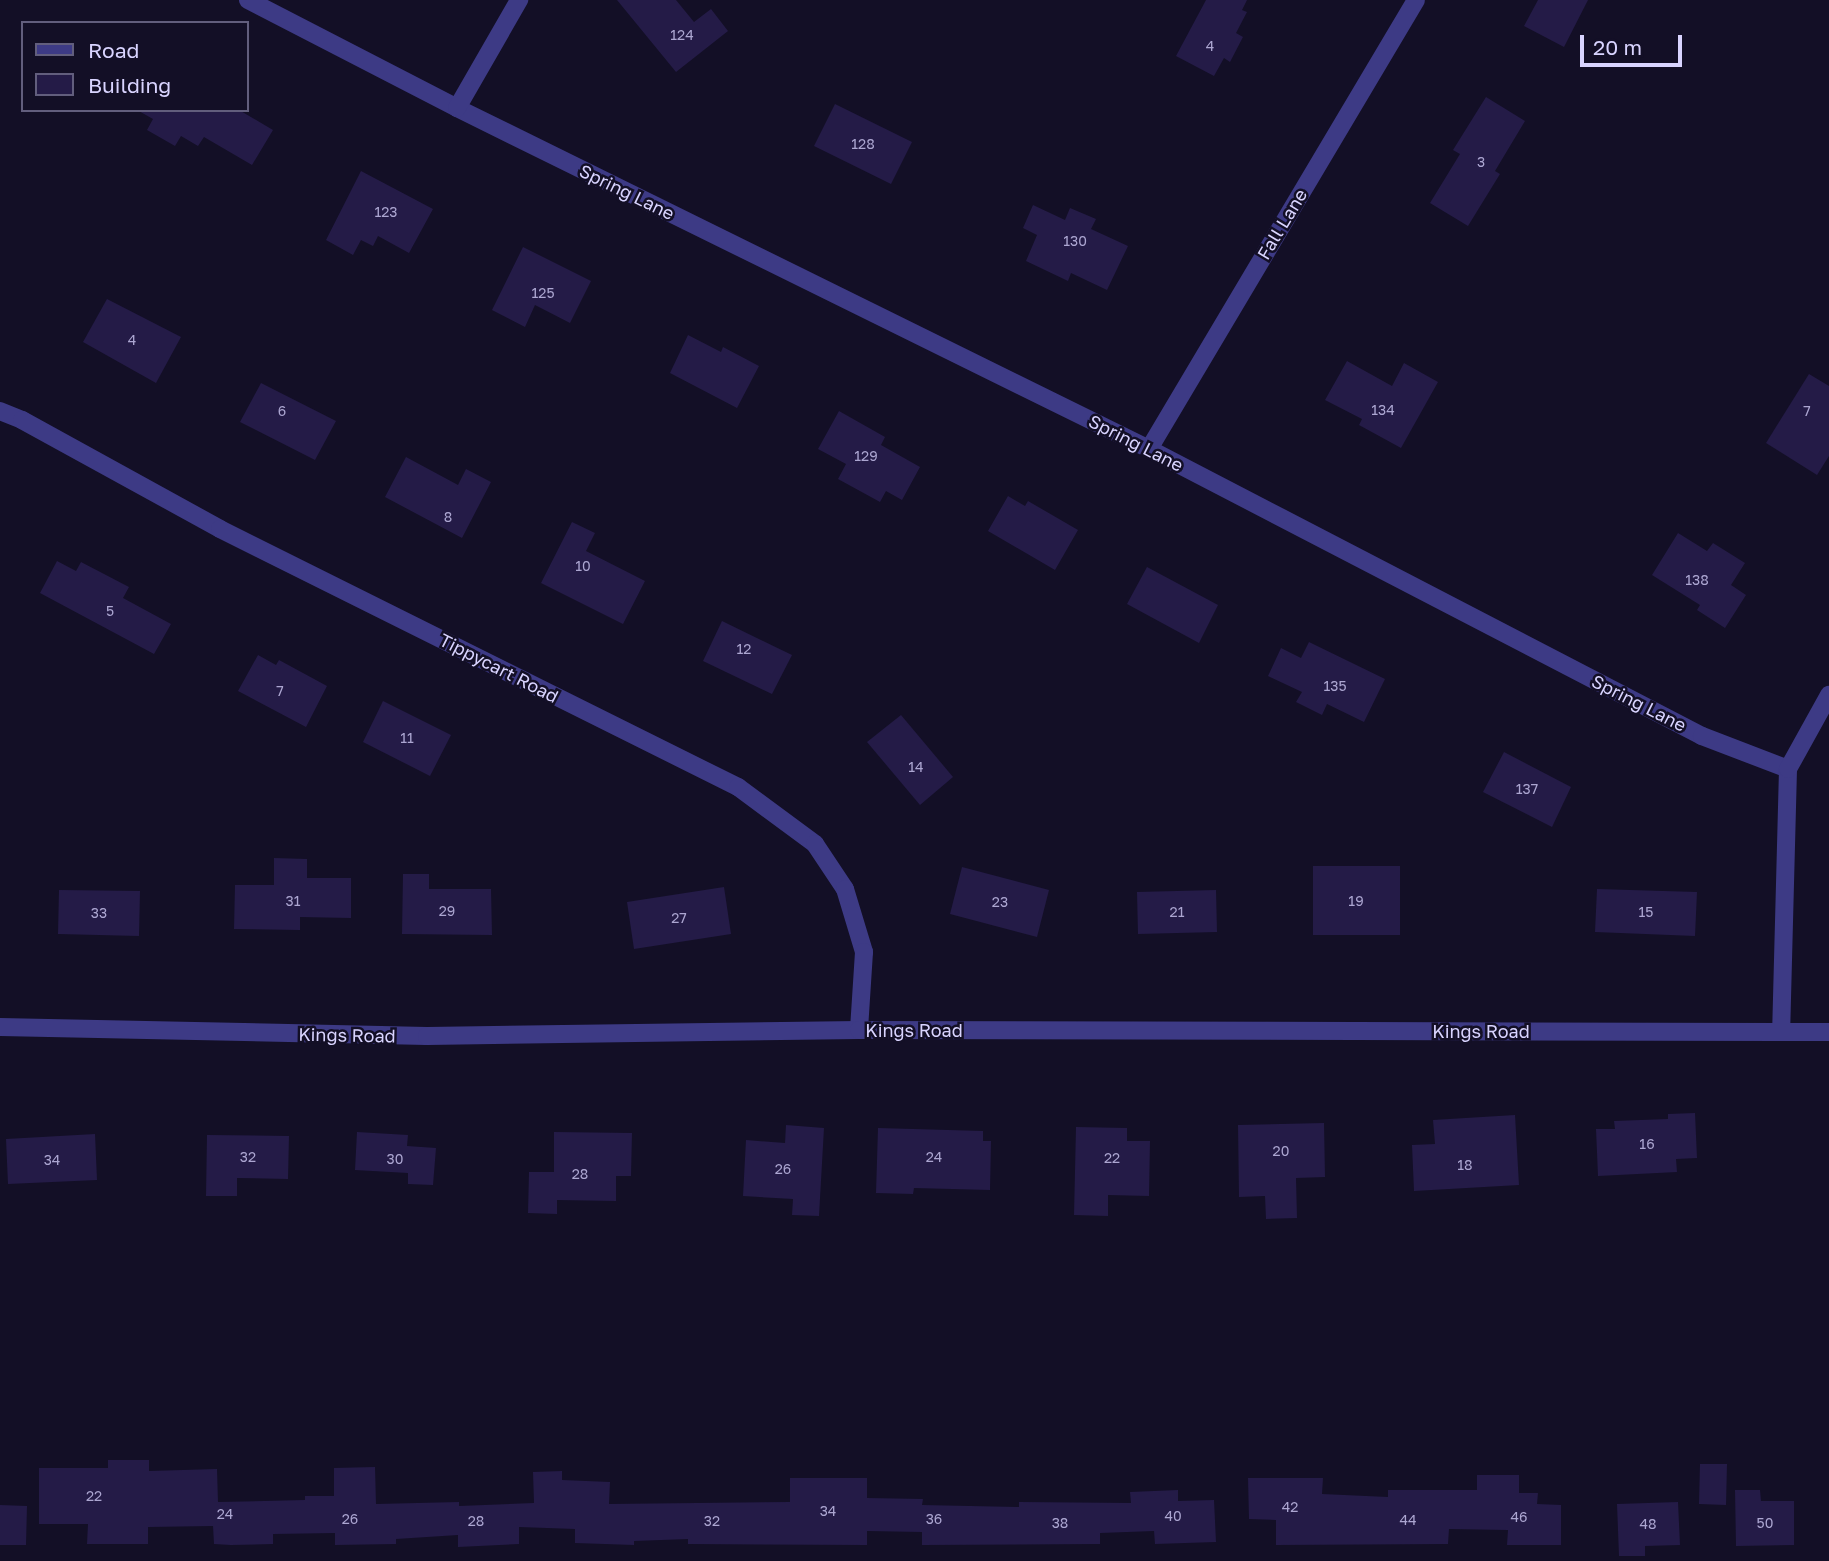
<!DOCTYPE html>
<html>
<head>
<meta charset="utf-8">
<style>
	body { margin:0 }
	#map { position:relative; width:1829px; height:1561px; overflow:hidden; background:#130f26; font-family:"Golos Text",sans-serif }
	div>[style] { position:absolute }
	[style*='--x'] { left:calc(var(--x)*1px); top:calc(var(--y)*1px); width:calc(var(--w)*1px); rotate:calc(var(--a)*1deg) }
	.building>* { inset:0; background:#241b47 }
	.street>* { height:18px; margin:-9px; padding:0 9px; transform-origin:9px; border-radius:9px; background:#3d3a85 }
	span { translate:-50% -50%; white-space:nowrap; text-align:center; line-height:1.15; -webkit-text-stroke:5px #130f26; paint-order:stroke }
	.number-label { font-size:14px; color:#aca6d1 }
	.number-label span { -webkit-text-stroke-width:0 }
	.street-label { font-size:18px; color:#d9d4ff }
	.legend { position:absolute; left:21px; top:21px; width:228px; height:91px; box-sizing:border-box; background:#130f26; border:2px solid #625e7d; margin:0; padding:9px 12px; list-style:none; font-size:21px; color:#d9d4ff }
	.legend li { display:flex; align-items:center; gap:14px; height:35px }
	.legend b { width:35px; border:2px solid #625e7d }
	.scale { position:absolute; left:1580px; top:35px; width:102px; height:32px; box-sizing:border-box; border:4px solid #d9d4ff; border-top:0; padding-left:9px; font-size:21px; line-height:24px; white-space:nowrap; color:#d9d4ff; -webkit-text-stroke:5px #130f26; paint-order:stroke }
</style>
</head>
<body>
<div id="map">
	<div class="building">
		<i style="clip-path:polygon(617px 0,676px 0,694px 22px,711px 9px,728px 31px,676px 72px)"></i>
		<i style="clip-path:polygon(1206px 0,1247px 0,1242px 10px,1247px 12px,1236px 33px,1243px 37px,1230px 62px,1224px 58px,1214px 76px,1176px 56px)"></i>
		<i style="clip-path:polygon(1538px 0,1588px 0,1564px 47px,1524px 26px)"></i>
		<i style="clip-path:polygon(1486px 97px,1525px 121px,1495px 171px,1500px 174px,1468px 226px,1430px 203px,1460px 154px,1453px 150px)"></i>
		<i style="clip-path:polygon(835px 104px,912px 142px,891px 184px,814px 146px)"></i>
		<i style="clip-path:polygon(137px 110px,239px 110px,273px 130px,252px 165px,204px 137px,198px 146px,181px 136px,175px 146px,147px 130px,153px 119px)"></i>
		<i style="clip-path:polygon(361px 171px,433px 209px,409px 253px,378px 236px,373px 246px,361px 240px,353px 255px,326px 240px)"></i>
		<i style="clip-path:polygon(1033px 205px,1065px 220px,1070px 208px,1096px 219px,1091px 229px,1128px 246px,1107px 290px,1071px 273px,1068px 281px,1026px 261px,1037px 235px,1023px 228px)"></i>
		<i style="clip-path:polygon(523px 247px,591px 281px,570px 323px,535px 305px,525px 327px,492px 310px)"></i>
		<i style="clip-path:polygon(107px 299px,181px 337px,156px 383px,83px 342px)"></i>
		<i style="clip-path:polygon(688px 335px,721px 352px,723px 347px,759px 366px,737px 408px,670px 373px)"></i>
		<i style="clip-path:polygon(1347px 361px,1392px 386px,1404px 363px,1438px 382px,1401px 448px,1359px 425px,1362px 419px,1325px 400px)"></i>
		<i style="clip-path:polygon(1809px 374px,1829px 386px,1829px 456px,1817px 475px,1766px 443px)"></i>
		<i style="clip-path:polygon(261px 383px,336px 421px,315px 460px,240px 422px)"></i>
		<i style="clip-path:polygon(839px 411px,885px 437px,881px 445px,920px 467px,902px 500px,886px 491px,880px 502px,838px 479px,846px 464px,818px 449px)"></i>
		<i style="clip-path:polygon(406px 457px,458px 485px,466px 469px,491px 482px,462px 538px,385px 497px)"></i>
		<i style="clip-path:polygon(1008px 496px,1025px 506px,1028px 501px,1078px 530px,1055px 570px,988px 531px)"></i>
		<i style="clip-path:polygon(572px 522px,595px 533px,586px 551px,645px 581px,623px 624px,541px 583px)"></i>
		<i style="clip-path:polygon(1678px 533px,1707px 551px,1713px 543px,1745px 563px,1731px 585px,1746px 595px,1725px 628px,1697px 610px,1700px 605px,1652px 575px)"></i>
		<i style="clip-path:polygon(57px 561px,76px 571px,81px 562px,129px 587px,123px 598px,171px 624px,154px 654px,40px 593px)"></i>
		<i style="clip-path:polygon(1147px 567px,1218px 605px,1199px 643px,1127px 604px)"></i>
		<i style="clip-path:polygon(722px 621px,792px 655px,772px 694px,703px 661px)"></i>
		<i style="clip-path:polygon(1309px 642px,1385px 679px,1364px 722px,1327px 704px,1322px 715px,1296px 702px,1302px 692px,1268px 676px,1281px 648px,1301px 658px)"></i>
		<i style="clip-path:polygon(258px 655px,276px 665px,279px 660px,327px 686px,306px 727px,238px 691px)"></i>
		<i style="clip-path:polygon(383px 701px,451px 735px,430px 776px,363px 742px)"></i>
		<i style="clip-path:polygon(901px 715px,953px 777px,920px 805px,867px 742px)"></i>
		<i style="clip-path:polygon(1504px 752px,1571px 787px,1552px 827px,1483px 792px)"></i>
		<i style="clip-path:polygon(274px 858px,307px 859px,307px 878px,351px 878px,351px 918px,300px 917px,300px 930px,234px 929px,235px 885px,274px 885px)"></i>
		<i style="clip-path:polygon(1313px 866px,1400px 866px,1400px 935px,1313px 935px)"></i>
		<i style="clip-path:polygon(962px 867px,1049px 890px,1037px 937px,950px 914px)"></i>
		<i style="clip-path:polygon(403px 874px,429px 874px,429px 889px,491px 889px,492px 935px,402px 934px)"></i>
		<i style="clip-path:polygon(724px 887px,731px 934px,634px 949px,627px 902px)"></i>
		<i style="clip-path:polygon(1597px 889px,1697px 892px,1695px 936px,1595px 932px)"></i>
		<i style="clip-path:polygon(59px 890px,140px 891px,139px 936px,58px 934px)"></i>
		<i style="clip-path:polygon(1216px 890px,1217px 932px,1138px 934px,1137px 892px)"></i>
		<i style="clip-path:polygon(1695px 1113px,1697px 1158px,1676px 1159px,1677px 1172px,1598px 1176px,1596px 1129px,1615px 1129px,1614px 1121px,1668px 1119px,1668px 1114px)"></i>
		<i style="clip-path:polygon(1515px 1115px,1519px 1185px,1414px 1191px,1412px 1145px,1435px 1144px,1433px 1120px)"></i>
		<i style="clip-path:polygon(1324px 1123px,1325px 1177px,1296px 1178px,1297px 1218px,1266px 1219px,1265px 1196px,1239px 1197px,1238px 1125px)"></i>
		<i style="clip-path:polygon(786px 1125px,824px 1128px,819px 1216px,792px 1215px,793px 1199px,743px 1196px,746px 1140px,785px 1143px)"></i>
		<i style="clip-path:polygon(1076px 1127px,1127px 1128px,1127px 1141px,1150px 1141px,1149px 1196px,1108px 1195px,1108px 1216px,1074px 1215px)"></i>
		<i style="clip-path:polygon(878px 1128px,983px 1131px,983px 1141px,991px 1141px,990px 1190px,914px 1188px,913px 1194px,876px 1193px)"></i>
		<i style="clip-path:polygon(357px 1132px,408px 1135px,407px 1146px,436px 1148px,433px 1185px,408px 1184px,408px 1173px,355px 1170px)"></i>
		<i style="clip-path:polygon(554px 1132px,632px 1133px,631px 1176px,616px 1176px,616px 1201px,557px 1200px,557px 1214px,528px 1213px,529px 1172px,554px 1172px)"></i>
		<i style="clip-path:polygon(95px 1134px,97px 1180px,8px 1184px,6px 1139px)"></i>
		<i style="clip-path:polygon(207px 1135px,289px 1136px,288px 1179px,237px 1178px,237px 1196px,206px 1196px)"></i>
		<i style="clip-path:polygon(108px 1460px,149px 1460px,149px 1471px,217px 1469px,218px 1502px,305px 1500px,305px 1496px,334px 1496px,334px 1468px,375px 1467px,376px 1504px,459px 1502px,459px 1506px,534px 1503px,533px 1472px,562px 1471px,562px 1480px,610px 1482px,609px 1504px,790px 1502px,790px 1478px,867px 1478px,867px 1498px,923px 1499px,922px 1505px,1019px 1507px,1019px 1502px,1131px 1503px,1130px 1492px,1178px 1490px,1178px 1501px,1214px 1500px,1216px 1542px,1155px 1544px,1154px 1531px,1100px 1533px,1100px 1544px,922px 1545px,922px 1532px,867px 1531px,867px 1545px,688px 1544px,688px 1539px,634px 1541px,634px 1545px,575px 1543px,575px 1529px,519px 1527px,519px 1544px,458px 1547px,458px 1535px,396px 1539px,396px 1544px,335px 1545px,335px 1533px,273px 1534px,273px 1544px,231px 1545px,214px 1544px,213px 1526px,148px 1527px,148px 1544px,87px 1544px,88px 1524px,39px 1524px,39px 1468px,108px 1468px)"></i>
		<i style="clip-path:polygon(1700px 1464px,1727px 1464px,1726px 1505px,1699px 1504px)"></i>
		<i style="clip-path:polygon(1477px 1475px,1519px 1475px,1519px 1493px,1538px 1493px,1537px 1504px,1561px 1505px,1561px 1545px,1507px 1545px,1508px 1530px,1449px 1529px,1448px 1544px,1276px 1545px,1276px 1520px,1249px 1519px,1248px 1478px,1323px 1478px,1322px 1494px,1388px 1497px,1388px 1490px,1477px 1490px)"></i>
		<i style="clip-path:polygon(1735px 1490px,1760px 1490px,1761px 1501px,1794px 1501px,1794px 1545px,1736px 1546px)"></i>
		<i style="clip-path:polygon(1678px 1502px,1680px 1545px,1645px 1546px,1645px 1556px,1619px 1556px,1617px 1504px)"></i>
		<i style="clip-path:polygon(0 1505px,27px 1506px,26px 1545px,0 1545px)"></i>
	</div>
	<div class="street">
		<i style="--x:248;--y:0;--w:235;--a:27.3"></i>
		<i style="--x:457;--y:108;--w:771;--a:26.23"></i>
		<i style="--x:1149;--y:449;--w:623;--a:27.43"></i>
		<i style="--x:1702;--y:736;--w:92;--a:21"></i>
		<i style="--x:1788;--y:769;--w:262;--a:91.5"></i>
		<i style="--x:457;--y:108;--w:125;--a:-60.1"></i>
		<i style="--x:0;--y:411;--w:24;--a:22"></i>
		<i style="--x:22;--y:420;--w:226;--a:28.8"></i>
		<i style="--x:220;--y:529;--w:579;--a:26.48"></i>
		<i style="--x:738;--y:787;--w:96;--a:36.5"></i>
		<i style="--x:815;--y:844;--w:54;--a:56.3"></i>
		<i style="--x:845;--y:889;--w:66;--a:73.2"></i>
		<i style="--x:864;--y:952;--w:78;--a:93.7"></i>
		<i style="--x:1149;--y:449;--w:522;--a:-59.26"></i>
		<i style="--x:1788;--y:769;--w:85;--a:-61"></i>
		<i style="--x:0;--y:1027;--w:427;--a:1.2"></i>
		<i style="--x:427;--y:1036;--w:432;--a:-0.8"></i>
		<i style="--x:859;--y:1030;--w:970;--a:0.12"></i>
	</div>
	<div class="number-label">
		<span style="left:682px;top:35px">124</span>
		<span style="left:1210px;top:46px">4</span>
		<span style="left:863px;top:144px">128</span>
		<span style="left:1481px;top:162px">3</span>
		<span style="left:386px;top:212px">123</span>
		<span style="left:1075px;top:241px">130</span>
		<span style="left:543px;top:293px">125</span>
		<span style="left:132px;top:340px">4</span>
		<span style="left:1383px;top:410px">134</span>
		<span style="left:282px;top:411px">6</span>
		<span style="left:1807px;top:411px">7</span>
		<span style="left:866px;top:456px">129</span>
		<span style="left:448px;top:517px">8</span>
		<span style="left:583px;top:566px">10</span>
		<span style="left:1697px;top:580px">138</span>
		<span style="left:110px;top:611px">5</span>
		<span style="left:744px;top:649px">12</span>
		<span style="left:1335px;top:686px">135</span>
		<span style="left:280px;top:691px">7</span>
		<span style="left:407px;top:738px">11</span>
		<span style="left:916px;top:767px">14</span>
		<span style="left:1527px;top:789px">137</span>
		<span style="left:293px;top:901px">31</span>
		<span style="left:1356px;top:901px">19</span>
		<span style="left:1000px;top:902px">23</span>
		<span style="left:447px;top:911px">29</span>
		<span style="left:1177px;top:912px">21</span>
		<span style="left:1646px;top:912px">15</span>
		<span style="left:99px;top:913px">33</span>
		<span style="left:679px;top:918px">27</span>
		<span style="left:1647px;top:1144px">16</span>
		<span style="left:1281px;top:1151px">20</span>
		<span style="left:248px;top:1157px">32</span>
		<span style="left:934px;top:1157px">24</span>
		<span style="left:1112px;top:1158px">22</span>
		<span style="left:395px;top:1159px">30</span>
		<span style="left:52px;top:1160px">34</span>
		<span style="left:1465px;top:1165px">18</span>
		<span style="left:783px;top:1169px">26</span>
		<span style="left:580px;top:1174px">28</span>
		<span style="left:94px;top:1496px">22</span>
		<span style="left:1290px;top:1507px">42</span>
		<span style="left:828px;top:1511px">34</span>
		<span style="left:225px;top:1514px">24</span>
		<span style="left:1173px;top:1516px">40</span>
		<span style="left:1519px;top:1517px">46</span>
		<span style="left:350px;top:1519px">26</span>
		<span style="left:934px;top:1519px">36</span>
		<span style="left:1408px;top:1520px">44</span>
		<span style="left:476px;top:1521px">28</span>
		<span style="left:712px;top:1521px">32</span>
		<span style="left:1060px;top:1523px">38</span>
		<span style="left:1765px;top:1523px">50</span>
		<span style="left:1648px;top:1524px">48</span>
	</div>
	<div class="street-label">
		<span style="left:627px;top:192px;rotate:26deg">Spring Lane</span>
		<span style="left:1282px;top:224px;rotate:-59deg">Fall Lane</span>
		<span style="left:1136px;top:443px;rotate:27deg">Spring Lane</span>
		<span style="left:499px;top:668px;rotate:27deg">Tippycart Road</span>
		<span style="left:1639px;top:703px;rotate:27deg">Spring Lane</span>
		<span style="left:914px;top:1030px">Kings Road</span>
		<span style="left:1481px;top:1031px">Kings Road</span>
		<span style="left:347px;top:1035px;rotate:1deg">Kings Road</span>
	</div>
	<ul class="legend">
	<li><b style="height:9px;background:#3d3a85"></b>Road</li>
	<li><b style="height:19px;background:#241b47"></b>Building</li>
	</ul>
	<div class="scale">20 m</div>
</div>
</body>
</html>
